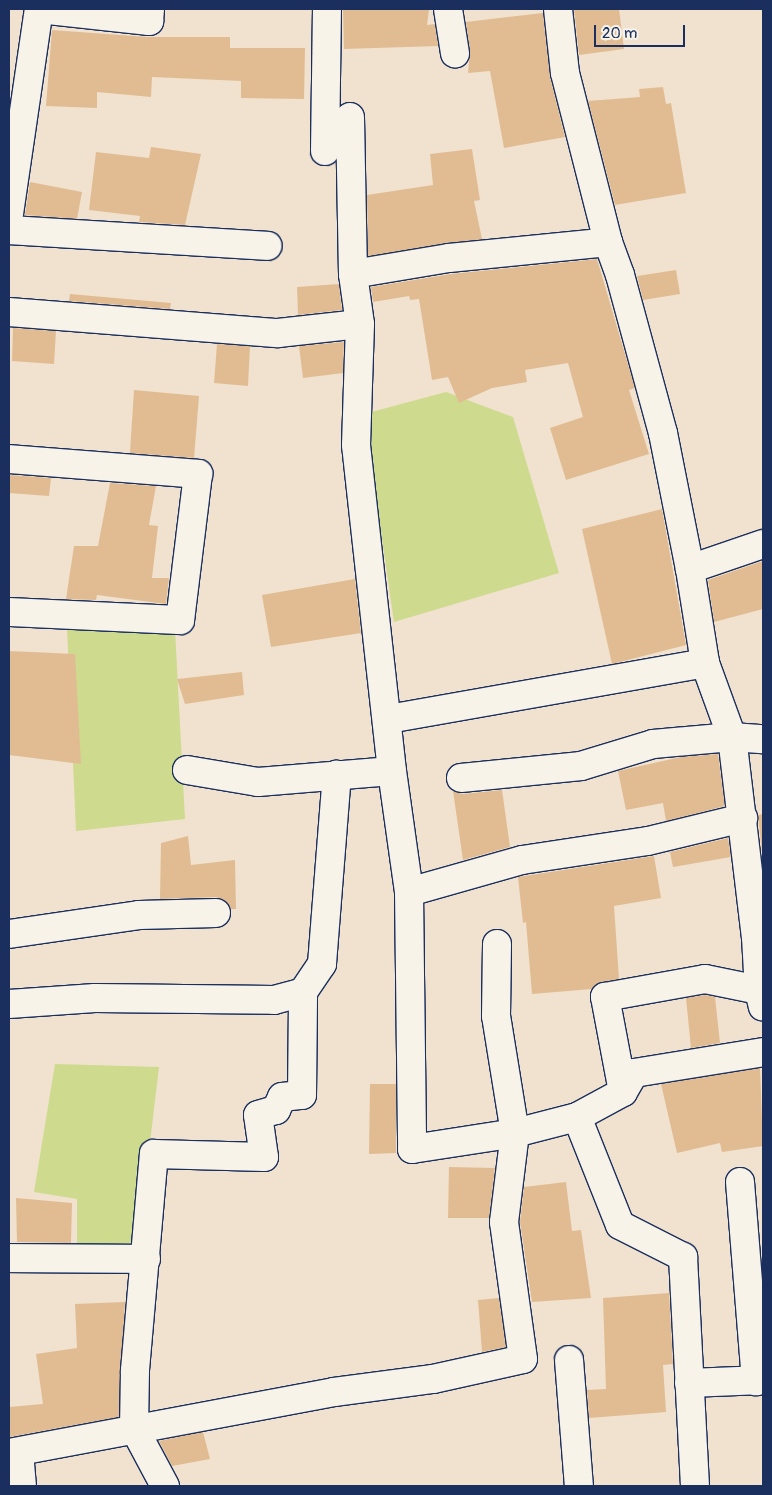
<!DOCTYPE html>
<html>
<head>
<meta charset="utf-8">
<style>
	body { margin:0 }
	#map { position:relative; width:772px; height:1495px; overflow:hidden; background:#f0e2ce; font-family:Pangolin,sans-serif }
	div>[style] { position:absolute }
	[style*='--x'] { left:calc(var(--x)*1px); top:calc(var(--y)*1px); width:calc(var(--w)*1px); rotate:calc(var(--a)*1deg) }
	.green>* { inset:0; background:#ceda8d }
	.building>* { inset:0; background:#e1bc92 }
	.roads { filter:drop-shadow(1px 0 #1b2f5e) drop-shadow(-1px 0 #1b2f5e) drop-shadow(0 1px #1b2f5e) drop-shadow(0 -1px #1b2f5e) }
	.minor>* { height:28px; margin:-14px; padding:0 14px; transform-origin:14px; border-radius:14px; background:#f7f3e8 }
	span { translate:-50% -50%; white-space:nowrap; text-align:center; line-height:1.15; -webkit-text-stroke:5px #f7f3e8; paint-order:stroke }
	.frame { position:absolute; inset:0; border:10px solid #1b2f5e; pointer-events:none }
	.scale { position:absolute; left:594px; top:25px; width:91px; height:22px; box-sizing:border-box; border:2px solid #1b2f5e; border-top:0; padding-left:6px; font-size:15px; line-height:18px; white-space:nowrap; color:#1b2f5e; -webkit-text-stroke:4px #f7f3e8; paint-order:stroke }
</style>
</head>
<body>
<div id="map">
	<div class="green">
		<i style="clip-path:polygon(446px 392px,513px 417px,559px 573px,394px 622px,364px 414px)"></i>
		<i style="clip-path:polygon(67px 627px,175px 630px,185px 819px,76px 831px)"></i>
		<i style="clip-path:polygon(55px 1064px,159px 1067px,138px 1243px,77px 1248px,77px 1199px,34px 1192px)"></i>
	</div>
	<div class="building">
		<i style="clip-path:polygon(343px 9px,429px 9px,427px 25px,435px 24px,438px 46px,344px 49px)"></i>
		<i style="clip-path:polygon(574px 9px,619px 9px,624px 49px,579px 55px)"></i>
		<i style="clip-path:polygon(543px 13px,550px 77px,565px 137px,504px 148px,490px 71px,468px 73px,470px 51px,466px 22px)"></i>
		<i style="clip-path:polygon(52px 30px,147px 37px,230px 37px,230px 48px,305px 48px,304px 99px,241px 98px,241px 81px,152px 77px,151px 97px,97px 92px,97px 108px,46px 106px)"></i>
		<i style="clip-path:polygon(663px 87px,666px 104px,671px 103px,686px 193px,615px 205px,588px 101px,640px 97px,639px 89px)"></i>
		<i style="clip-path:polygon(151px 147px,201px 154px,185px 225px,139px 222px,140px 216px,89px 210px,96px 152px,149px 158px)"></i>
		<i style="clip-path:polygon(472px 149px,480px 200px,474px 201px,482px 239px,368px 256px,367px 195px,433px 185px,430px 154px)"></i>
		<i style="clip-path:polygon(30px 182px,82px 192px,77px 219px,25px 215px)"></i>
		<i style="clip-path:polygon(597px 259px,635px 388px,629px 390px,649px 454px,566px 480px,550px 428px,583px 417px,568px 363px,525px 370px,527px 382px,492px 388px,459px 403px,448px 377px,432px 380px,419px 299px,410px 300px,409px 296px,373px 302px,371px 287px,451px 274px)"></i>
		<i style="clip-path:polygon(676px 270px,680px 294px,643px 300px,637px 276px)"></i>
		<i style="clip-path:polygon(339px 284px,342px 310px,298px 315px,297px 287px)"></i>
		<i style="clip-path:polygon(70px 294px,171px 303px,170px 309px,69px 301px)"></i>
		<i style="clip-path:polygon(13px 328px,56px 331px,54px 364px,12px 361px)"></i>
		<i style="clip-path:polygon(344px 342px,343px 373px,303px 378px,299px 346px)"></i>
		<i style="clip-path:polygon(217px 344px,250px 346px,248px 386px,214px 383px)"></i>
		<i style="clip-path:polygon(134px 390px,199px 396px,194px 458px,130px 453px)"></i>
		<i style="clip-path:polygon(9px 475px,51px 478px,49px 496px,9px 493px)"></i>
		<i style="clip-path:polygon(110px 483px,156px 486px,149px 525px,158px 526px,152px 578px,169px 578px,166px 604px,97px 595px,96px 600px,66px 599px,74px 546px,98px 546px)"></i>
		<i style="clip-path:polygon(662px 509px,686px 645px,612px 664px,582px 529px)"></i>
		<i style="clip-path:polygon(763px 561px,763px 609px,714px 622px,708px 580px)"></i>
		<i style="clip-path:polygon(355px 579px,361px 633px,271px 647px,262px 595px)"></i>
		<i style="clip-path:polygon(9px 651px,75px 654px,81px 764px,9px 755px)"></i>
		<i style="clip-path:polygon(242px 672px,244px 695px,185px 704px,177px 679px)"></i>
		<i style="clip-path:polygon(718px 754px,725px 806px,666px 821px,663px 803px,626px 810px,618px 771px,681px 757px)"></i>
		<i style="clip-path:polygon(502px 790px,510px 847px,463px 860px,453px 791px,463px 794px)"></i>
		<i style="clip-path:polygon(763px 814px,763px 852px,762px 853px,758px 815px)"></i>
		<i style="clip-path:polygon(188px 836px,191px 865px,235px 860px,236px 909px,231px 909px,224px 900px,216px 897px,160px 899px,161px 843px)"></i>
		<i style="clip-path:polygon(728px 838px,731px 857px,673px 867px,670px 852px)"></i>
		<i style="clip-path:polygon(654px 856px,661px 898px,614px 906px,619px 979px,602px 982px,592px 989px,532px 994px,526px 922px,523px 923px,518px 877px)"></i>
		<i style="clip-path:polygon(705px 995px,715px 997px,720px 1043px,691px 1048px,686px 998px)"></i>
		<i style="clip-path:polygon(760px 1068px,763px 1146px,722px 1152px,720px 1143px,677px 1153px,661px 1084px)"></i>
		<i style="clip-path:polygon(370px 1084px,396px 1084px,396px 1153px,369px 1154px)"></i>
		<i style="clip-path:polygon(449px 1167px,495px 1168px,489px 1218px,448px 1218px)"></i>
		<i style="clip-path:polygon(566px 1182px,572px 1231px,581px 1230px,591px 1298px,532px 1302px,520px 1222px,524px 1187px)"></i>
		<i style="clip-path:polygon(16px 1198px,72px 1203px,71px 1243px,17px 1242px)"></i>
		<i style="clip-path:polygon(669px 1293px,673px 1364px,663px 1365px,666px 1412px,589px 1418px,587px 1390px,606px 1389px,603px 1298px)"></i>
		<i style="clip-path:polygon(499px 1298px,506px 1347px,482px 1352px,478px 1300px)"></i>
		<i style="clip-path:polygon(125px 1302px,119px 1417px,9px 1437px,9px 1407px,43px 1404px,36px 1354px,77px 1348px,75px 1304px)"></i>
		<i style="clip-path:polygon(203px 1432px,210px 1459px,172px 1466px,159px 1441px)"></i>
	</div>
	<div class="roads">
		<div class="minor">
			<i style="--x:448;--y:9;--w:45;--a:81"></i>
			<i style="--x:558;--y:9;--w:64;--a:83.8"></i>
			<i style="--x:565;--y:73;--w:174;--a:75.7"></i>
			<i style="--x:608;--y:242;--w:35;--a:70"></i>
			<i style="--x:620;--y:275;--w:164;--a:74.8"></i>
			<i style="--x:663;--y:433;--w:139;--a:78.8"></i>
			<i style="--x:690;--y:569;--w:95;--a:80.9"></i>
			<i style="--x:705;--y:663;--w:79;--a:70"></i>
			<i style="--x:732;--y:737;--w:201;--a:83.2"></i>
			<i style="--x:756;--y:937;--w:53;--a:86.8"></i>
			<i style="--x:759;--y:990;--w:17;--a:77"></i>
			<i style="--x:325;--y:151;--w:142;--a:-89.2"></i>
			<i style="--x:9;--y:214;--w:207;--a:-81.7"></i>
			<i style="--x:39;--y:9;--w:111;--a:6.2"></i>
			<i style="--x:149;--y:21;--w:12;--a:-85"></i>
			<i style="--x:9;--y:230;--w:259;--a:3.5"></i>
			<i style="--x:353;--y:274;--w:97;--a:-9.5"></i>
			<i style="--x:449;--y:258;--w:160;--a:-5.7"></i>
			<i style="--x:9;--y:312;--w:270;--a:4.5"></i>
			<i style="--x:278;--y:333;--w:82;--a:-6.3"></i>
			<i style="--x:9;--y:459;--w:190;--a:4.5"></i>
			<i style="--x:198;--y:474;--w:147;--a:97"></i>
			<i style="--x:180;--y:620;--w:171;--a:-177.3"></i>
			<i style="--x:690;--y:569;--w:77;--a:-18.9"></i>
			<i style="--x:388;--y:719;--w:322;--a:-10"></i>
			<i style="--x:187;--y:770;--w:72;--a:9.6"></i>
			<i style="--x:258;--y:782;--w:134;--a:-4.7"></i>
			<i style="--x:392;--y:771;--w:328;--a:-96.3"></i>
			<i style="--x:356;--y:445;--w:121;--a:-88.1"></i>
			<i style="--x:360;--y:324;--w:50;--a:-98"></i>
			<i style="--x:353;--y:274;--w:157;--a:-91.1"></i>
			<i style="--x:392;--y:771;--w:122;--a:82"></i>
			<i style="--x:409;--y:892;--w:257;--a:89.3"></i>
			<i style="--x:412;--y:1149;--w:104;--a:-8.8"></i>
			<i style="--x:515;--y:1133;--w:64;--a:-14.5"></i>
			<i style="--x:577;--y:1117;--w:52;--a:-28.5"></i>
			<i style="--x:623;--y:1092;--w:22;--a:-60"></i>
			<i style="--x:634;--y:1073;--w:131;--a:-9.2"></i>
			<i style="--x:461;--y:778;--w:121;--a:-5.7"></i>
			<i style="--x:581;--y:766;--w:75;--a:-17"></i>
			<i style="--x:653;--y:744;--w:79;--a:-5.1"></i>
			<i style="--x:732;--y:737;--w:31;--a:4"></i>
			<i style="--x:409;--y:892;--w:117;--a:-15.8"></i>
			<i style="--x:522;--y:860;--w:127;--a:-8.6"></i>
			<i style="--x:648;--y:841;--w:98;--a:-13.6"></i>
			<i style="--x:9;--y:934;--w:131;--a:-8.3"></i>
			<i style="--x:139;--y:915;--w:77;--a:-1.5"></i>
			<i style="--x:9;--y:1004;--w:86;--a:-4"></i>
			<i style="--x:95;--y:998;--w:179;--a:0.6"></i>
			<i style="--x:274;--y:1000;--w:30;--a:-15"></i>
			<i style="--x:623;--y:1092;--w:97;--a:-100.7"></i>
			<i style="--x:605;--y:997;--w:102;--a:-10.2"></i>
			<i style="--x:705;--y:979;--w:55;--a:11.5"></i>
			<i style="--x:577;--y:1117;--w:116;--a:68.3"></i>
			<i style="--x:620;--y:1225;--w:71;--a:26.9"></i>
			<i style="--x:683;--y:1257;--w:229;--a:87"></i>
			<i style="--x:740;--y:1182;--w:200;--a:85.4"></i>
			<i style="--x:9;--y:1258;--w:137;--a:0.4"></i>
			<i style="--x:569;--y:1360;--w:126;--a:85.5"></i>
			<i style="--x:689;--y:1383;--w:74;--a:-2.3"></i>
			<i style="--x:19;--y:1452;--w:34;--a:85"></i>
			<i style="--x:9;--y:1453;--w:331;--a:-10.6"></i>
			<i style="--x:334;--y:1392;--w:100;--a:-7.5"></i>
			<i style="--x:433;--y:1379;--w:92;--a:-12.5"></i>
			<i style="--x:523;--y:1359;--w:138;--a:-97.9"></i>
			<i style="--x:504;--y:1222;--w:90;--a:-83"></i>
			<i style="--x:515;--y:1133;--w:119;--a:-99.2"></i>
			<i style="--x:496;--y:1016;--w:72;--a:-89.2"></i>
			<i style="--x:165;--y:1486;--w:66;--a:-118.1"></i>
			<i style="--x:134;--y:1428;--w:58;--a:-89"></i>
			<i style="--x:135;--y:1370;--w:217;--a:-85"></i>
			<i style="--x:154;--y:1154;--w:110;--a:1.6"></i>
			<i style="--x:264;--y:1157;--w:42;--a:-98.1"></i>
			<i style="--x:258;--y:1115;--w:19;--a:-16"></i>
			<i style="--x:276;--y:1110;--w:14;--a:-65"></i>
			<i style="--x:282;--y:1097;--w:20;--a:-6"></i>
			<i style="--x:302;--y:1095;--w:103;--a:-89.4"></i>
			<i style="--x:303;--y:992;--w:34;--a:-56"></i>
			<i style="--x:322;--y:964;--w:190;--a:-85.5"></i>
		</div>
	</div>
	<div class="frame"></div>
	<div class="scale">20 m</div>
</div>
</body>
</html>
